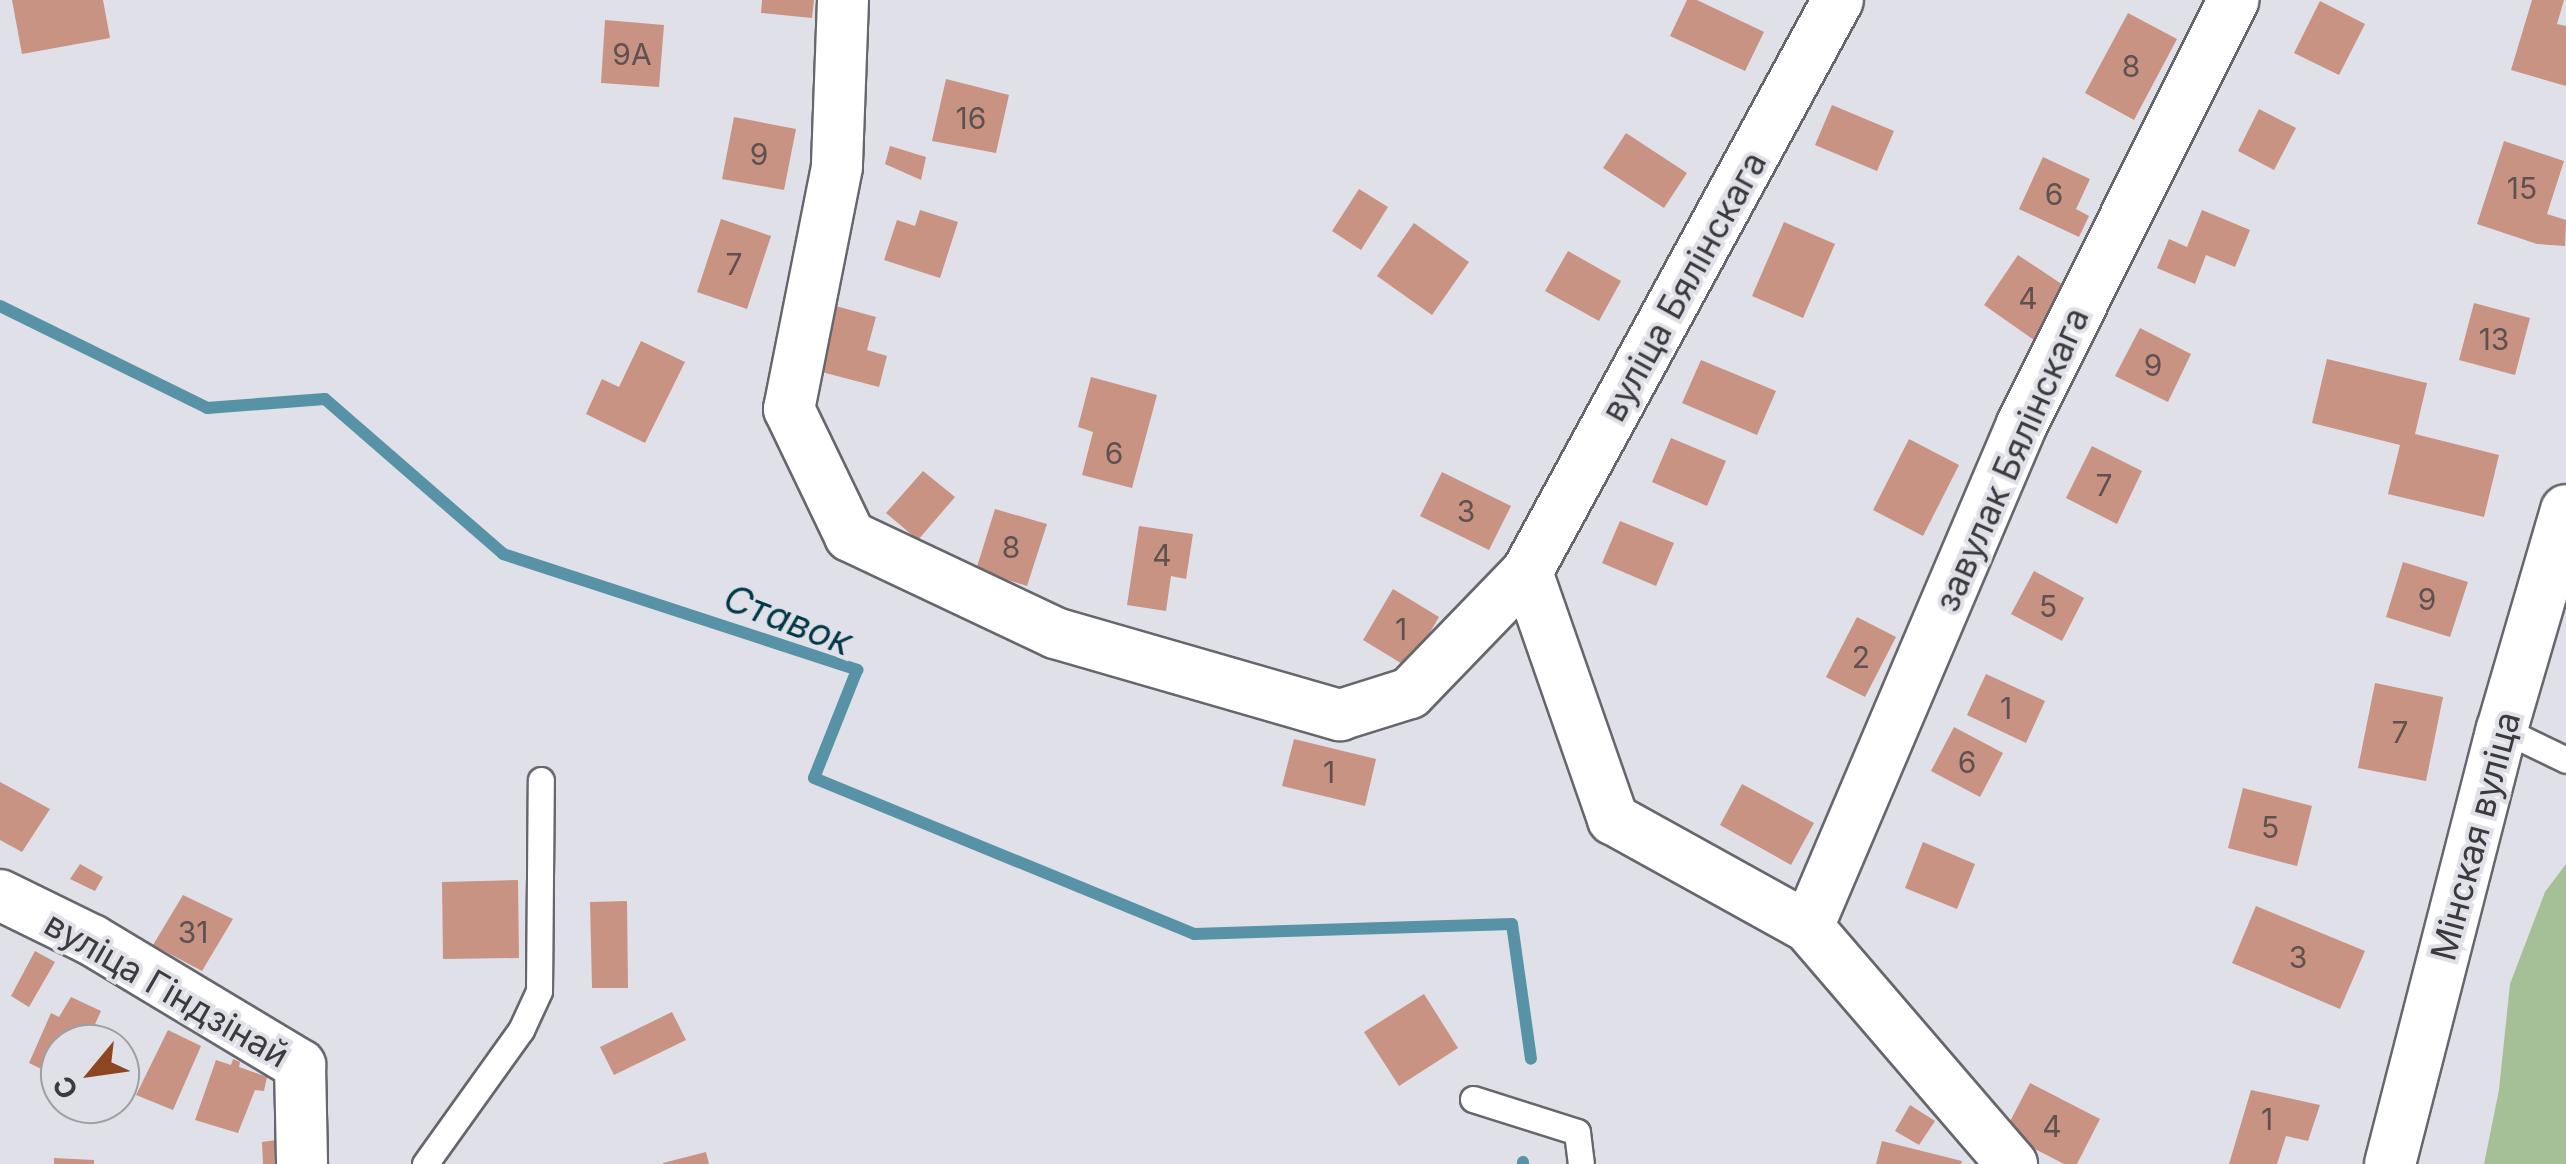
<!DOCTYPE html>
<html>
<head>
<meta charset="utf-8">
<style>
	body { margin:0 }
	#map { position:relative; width:2566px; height:1164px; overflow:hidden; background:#e0e0e8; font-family:Inter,sans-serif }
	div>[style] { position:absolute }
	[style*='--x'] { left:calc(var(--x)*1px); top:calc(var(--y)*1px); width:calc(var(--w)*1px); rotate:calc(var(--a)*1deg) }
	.green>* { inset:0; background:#a5bf97 }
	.stream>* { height:12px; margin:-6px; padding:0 6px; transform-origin:6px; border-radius:6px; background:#5792a6 }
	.building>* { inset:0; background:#c89383 }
	.roads { filter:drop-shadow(2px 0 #66676d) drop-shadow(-2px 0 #66676d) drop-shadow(0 2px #66676d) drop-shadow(0 -2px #66676d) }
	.lane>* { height:25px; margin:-12.5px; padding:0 12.5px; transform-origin:12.5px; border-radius:12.5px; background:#fff }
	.street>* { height:50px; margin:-25px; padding:0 25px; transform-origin:25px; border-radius:25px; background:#fff }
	span { translate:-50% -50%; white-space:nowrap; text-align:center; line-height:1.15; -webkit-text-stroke:8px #e0e0e8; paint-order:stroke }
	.number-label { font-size:30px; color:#5e514f }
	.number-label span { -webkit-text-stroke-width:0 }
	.street-label { font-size:35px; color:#3b3b3e }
	.water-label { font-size:38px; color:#003847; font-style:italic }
	.north { position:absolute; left:40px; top:1024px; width:100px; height:100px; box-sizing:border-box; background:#e0e0e8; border:2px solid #9e9ea4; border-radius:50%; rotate:241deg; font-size:28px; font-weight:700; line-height:40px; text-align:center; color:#3b3b3e }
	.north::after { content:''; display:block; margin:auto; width:35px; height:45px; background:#8d4621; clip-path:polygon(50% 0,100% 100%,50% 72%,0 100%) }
</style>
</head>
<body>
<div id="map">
	<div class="green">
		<i style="clip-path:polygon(2566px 864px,2566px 1164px,2484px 1164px,2499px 1090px,2510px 984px,2545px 892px)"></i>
	</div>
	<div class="stream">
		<i style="--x:0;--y:306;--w:231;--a:26.2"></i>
		<i style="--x:207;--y:408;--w:118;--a:-4.4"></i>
		<i style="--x:325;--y:399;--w:236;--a:41"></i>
		<i style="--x:503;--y:554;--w:373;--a:18.1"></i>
		<i style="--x:857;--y:670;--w:116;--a:111.7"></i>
		<i style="--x:814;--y:778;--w:411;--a:22.3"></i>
		<i style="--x:1194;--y:934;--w:318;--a:-1.8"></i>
		<i style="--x:1512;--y:924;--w:136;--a:82"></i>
		<i style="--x:1523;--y:1162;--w:2;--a:90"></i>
	</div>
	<div class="building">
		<i style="clip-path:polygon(12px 0,103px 0,110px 38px,22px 54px)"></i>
		<i style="clip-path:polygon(762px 0,814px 0,812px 18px,761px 13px)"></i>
		<i style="clip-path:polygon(1687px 0,1697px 0,1764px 32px,1745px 71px,1670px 36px)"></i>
		<i style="clip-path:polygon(2532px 0,2564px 0,2557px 24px,2566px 26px,2566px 86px,2511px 70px)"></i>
		<i style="clip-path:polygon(2320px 1px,2365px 24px,2339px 75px,2294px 53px)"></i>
		<i style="clip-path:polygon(2128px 13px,2177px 39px,2134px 120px,2085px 93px)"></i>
		<i style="clip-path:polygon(605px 20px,664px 25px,659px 87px,601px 83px)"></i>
		<i style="clip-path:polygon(946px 79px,1009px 95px,996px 153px,932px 141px)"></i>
		<i style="clip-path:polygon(1832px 105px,1894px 131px,1877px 171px,1815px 145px)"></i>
		<i style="clip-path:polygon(2259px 109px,2296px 128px,2274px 170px,2238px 151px)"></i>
		<i style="clip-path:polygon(734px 117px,796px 129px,784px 190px,722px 179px)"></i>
		<i style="clip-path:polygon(1626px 133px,1687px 173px,1664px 208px,1603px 168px)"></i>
		<i style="clip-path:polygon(2504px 141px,2564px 161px,2547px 214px,2566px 220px,2565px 246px,2537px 244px,2477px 224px)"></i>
		<i style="clip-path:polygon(890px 146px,926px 157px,921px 180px,885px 164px)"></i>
		<i style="clip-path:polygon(2043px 157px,2090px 179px,2076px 209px,2089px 216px,2079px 237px,2019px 209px)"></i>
		<i style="clip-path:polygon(1359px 189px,1388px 207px,1361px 250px,1332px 231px)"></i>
		<i style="clip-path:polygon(920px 210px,958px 222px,940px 278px,884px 260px,897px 220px,915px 226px)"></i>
		<i style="clip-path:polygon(2202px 210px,2250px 230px,2235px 267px,2206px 255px,2195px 284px,2157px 268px,2169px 239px,2187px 247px)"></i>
		<i style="clip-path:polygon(721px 219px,771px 236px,747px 309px,697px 292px)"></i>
		<i style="clip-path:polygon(1784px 222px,1835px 244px,1803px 318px,1752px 296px)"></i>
		<i style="clip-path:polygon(1414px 223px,1469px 262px,1432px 315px,1377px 276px)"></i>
		<i style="clip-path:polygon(1568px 251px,1621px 281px,1599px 321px,1545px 291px)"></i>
		<i style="clip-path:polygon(2018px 255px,2072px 291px,2037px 342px,1984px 305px)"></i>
		<i style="clip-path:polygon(2474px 303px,2530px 318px,2515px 375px,2459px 360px)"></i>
		<i style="clip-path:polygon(832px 305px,876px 317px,867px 350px,887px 356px,879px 387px,814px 370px)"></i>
		<i style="clip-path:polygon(2140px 328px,2191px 354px,2168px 402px,2115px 376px)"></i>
		<i style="clip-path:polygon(641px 341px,685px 362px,645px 443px,586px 414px,602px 379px,619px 387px)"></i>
		<i style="clip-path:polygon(2327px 359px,2427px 383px,2415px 434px,2499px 455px,2484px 517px,2388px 494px,2400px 445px,2312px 423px)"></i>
		<i style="clip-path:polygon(1701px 360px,1776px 391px,1757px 435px,1682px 403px)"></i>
		<i style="clip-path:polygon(1091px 377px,1157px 395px,1132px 488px,1082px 475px,1093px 432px,1078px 427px)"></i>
		<i style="clip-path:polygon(1671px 438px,1726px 461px,1707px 506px,1652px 482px)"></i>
		<i style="clip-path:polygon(1909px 439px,1959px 465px,1923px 536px,1873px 510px)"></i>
		<i style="clip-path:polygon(2092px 446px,2142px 471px,2117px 524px,2066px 498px)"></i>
		<i style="clip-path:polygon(923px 471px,955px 497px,918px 540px,886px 513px)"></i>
		<i style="clip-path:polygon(1442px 472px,1511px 506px,1489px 550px,1420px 516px)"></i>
		<i style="clip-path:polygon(995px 509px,1047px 524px,1027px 586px,976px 570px)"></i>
		<i style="clip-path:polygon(1620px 521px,1674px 543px,1656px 586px,1602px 563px)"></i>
		<i style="clip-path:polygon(1139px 526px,1193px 534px,1186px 579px,1171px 576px,1166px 611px,1127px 605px)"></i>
		<i style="clip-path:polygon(2403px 562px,2468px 582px,2450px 637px,2386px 617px)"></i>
		<i style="clip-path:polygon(2034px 571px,2084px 598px,2062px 641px,2011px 614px)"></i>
		<i style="clip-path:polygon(1393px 589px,1439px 617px,1409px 668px,1363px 640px)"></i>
		<i style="clip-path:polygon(1857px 617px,1896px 637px,1865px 697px,1826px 677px)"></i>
		<i style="clip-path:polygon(1986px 674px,2045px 701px,2026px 743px,1967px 715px)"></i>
		<i style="clip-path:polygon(2375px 683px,2443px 697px,2426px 781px,2358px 768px)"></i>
		<i style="clip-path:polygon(1954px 727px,2003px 753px,1980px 797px,1931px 771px)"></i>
		<i style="clip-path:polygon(1294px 739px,1376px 759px,1365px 806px,1282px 786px)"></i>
		<i style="clip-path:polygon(0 782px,50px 809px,22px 852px,0 840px)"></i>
		<i style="clip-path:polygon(1742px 784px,1814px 823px,1791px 865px,1720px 825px)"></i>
		<i style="clip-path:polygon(2243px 788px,2312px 806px,2297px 866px,2228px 848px)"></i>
		<i style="clip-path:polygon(1923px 842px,1975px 864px,1957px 909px,1905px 888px)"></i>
		<i style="clip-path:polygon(80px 864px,103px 877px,95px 891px,70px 879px)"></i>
		<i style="clip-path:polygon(518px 880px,519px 958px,443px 959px,442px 882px)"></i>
		<i style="clip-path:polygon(183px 895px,233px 919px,202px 971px,153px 945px)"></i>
		<i style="clip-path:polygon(627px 901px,628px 988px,592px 988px,590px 902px)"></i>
		<i style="clip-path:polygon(2256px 906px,2365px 951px,2340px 1009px,2232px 963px)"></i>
		<i style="clip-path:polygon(35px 951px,55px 962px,29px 1007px,11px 996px)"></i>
		<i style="clip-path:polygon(1424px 994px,1458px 1048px,1399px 1086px,1364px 1032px)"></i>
		<i style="clip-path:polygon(71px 997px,101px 1011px,86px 1044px,60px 1044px,60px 1078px,29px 1063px,51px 1013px,59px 1017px)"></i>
		<i style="clip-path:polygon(672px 1012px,686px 1040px,614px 1075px,600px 1047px)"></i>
		<i style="clip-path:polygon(168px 1030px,201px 1046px,173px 1110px,136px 1095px)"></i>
		<i style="clip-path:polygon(233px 1059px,240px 1062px,239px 1067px,267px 1077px,264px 1091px,255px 1090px,238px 1133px,195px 1120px,216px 1060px,231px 1065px)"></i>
		<i style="clip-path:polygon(2030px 1083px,2100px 1119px,2077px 1164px,2064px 1164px,2004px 1133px)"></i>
		<i style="clip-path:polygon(2251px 1090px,2320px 1105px,2308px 1141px,2286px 1136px,2277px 1164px,2229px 1164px)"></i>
		<i style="clip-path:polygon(1910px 1105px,1935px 1121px,1919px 1145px,1895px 1131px)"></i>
		<i style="clip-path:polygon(276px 1140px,279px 1164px,263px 1164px,262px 1142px)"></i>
		<i style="clip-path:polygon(1882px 1141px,1962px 1161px,1961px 1164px,1876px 1164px)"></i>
		<i style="clip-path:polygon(706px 1152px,709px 1164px,663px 1164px,663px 1163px)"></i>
		<i style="clip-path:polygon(54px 1158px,94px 1160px,94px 1164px,54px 1164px)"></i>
	</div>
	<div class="roads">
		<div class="lane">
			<i style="--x:2502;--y:729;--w:71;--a:25.8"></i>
			<i style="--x:1473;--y:1099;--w:109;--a:17.6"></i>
			<i style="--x:1577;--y:1132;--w:32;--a:83"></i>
			<i style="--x:425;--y:1164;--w:165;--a:-54.4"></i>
			<i style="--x:521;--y:1030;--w:43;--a:-65.2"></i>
			<i style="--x:539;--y:991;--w:211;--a:-89.5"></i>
		</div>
		<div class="street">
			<i style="--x:843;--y:0;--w:167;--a:92.1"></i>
			<i style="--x:837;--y:167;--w:247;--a:101.2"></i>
			<i style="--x:789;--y:409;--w:141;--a:64.3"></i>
			<i style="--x:850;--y:536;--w:227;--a:25.3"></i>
			<i style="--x:1055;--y:633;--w:297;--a:16.1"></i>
			<i style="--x:1340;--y:715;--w:73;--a:-17.4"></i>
			<i style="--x:1410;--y:693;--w:168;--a:-46"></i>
			<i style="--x:1527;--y:572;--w:651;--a:-61.47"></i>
			<i style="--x:1527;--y:572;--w:262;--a:70.8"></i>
			<i style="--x:1613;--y:819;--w:223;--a:29"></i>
			<i style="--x:1808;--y:927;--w:313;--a:49.3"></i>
			<i style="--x:0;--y:895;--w:102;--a:26.1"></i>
			<i style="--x:92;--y:940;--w:243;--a:31"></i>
			<i style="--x:300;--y:1065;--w:99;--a:88.8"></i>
			<i style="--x:1808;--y:927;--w:547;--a:-66.95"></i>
			<i style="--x:2022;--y:424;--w:474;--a:-63.5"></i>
			<i style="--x:2390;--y:1164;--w:449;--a:-75.6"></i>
			<i style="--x:2502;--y:729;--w:228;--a:-73.7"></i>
		</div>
	</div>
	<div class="number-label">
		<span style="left:632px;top:54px">9А</span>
		<span style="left:2131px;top:66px">8</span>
		<span style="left:971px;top:118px">16</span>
		<span style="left:759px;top:154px">9</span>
		<span style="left:2522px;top:188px">15</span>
		<span style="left:2054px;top:194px">6</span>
		<span style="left:734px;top:264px">7</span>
		<span style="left:2028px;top:298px">4</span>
		<span style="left:2494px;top:339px">13</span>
		<span style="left:2153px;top:365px">9</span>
		<span style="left:1114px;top:453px">6</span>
		<span style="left:2104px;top:485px">7</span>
		<span style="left:1466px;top:511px">3</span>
		<span style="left:1011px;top:547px">8</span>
		<span style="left:1162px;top:555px">4</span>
		<span style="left:2427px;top:599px">9</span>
		<span style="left:2048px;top:606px">5</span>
		<span style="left:1401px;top:629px">1</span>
		<span style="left:1861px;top:657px">2</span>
		<span style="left:2006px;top:708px">1</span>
		<span style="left:2400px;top:732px">7</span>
		<span style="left:1967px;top:762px">6</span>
		<span style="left:1329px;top:772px">1</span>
		<span style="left:2270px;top:827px">5</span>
		<span style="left:193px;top:932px">31</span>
		<span style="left:2298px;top:957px">3</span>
		<span style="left:2267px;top:1119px">1</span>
		<span style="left:2052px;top:1126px">4</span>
	</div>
	<div class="street-label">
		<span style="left:1683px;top:286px;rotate:-61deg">вуліца Бялінскага</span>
		<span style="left:2011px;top:459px;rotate:-66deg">завулак Бялінскага</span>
		<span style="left:2475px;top:836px;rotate:-75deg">Мінская вуліца</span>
		<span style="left:167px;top:989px;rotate:30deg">вуліца Гіндзінай</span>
	</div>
	<div class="water-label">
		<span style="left:788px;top:620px;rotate:21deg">Ставок</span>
	</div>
	<div class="north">С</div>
</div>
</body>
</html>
